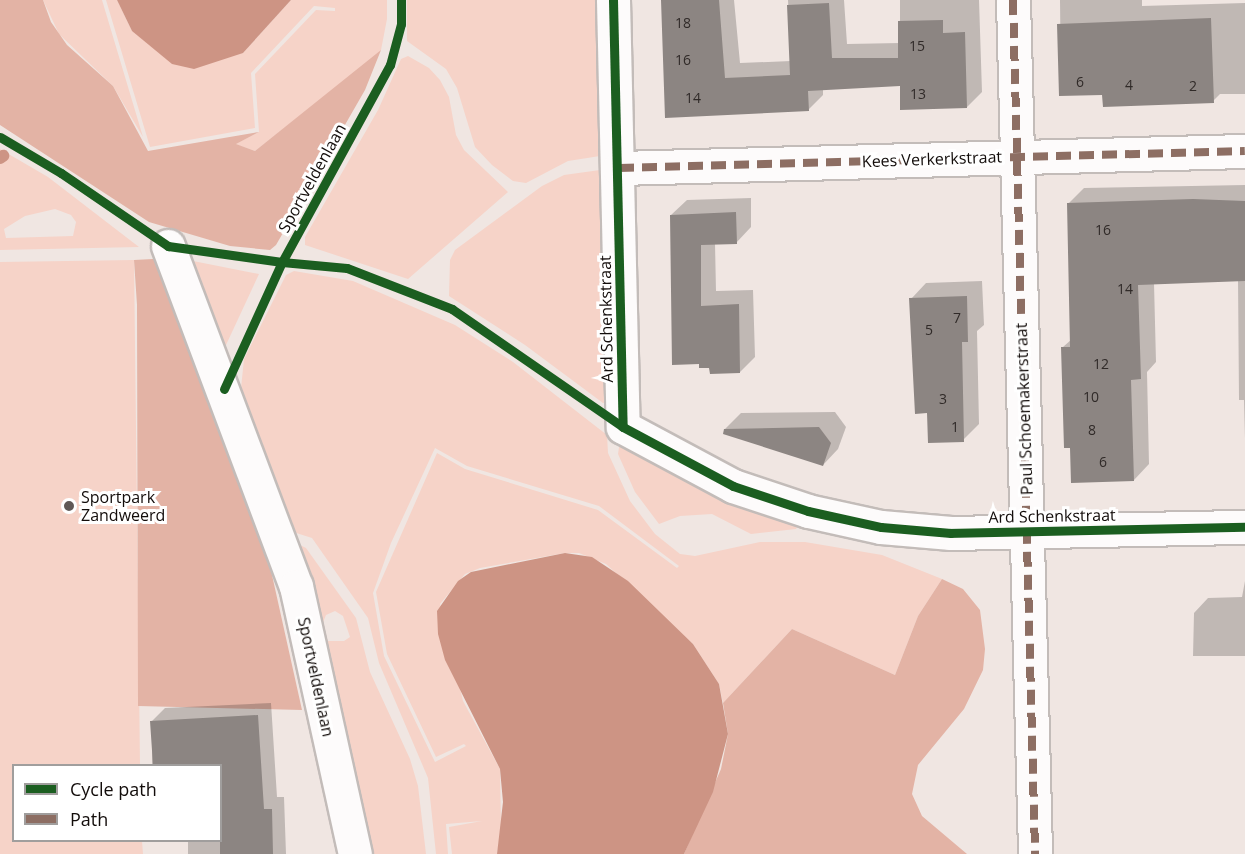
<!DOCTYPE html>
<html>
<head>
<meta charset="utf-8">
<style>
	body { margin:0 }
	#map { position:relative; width:1245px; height:854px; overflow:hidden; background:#f0e6e2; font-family:"Open Sans",sans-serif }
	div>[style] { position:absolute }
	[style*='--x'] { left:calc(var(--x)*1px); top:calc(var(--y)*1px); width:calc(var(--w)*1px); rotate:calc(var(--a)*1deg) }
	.green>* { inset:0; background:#f6d3c8 }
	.forest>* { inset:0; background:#e3b3a5 }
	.water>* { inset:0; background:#cd9484 }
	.shadow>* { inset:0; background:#0003 }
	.stream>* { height:12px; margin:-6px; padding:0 6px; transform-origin:6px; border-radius:6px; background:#cd9484 }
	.building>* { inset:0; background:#8c8582 }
	.roads { filter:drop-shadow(2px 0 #c3bcb9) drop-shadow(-2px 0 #c3bcb9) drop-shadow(0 2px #c3bcb9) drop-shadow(0 -2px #c3bcb9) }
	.minor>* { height:33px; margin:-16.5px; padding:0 16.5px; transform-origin:16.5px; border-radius:16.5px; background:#fdfbfb }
	.quiet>* { height:8px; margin-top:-4px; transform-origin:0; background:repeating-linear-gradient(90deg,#8d6e63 0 15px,transparent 0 23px) }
	.cycleway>* { height:9px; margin:-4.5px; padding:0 4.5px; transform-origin:4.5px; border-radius:4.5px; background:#1b5e20 }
	.dots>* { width:16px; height:16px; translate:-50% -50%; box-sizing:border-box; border:3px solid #fff; border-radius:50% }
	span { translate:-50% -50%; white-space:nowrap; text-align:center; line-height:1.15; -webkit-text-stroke:6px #fff; paint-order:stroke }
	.number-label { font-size:14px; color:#302a28 }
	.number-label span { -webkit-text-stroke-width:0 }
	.street-label { font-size:16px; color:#120c0a }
	.poi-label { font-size:16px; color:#120c0a }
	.left { translate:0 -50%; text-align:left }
	.legend { position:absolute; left:12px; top:764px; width:210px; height:78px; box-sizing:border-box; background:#fff; border:2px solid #a09e9d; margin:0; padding:8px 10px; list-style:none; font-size:18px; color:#120c0a }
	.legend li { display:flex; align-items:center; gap:12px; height:30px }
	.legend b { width:30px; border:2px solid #a09e9d }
</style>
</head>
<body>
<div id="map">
	<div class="green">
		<i style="clip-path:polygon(43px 0,102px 0,143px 137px,113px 86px,59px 34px)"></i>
		<i style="clip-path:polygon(106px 0,117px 0,132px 31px,243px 53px,291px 0,387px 0,387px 19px,381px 50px,376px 56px,255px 151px,235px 144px,259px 132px,255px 74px,316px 10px,335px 11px,335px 8px,314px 6px,251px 73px,255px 128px,150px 147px)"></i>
		<i style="clip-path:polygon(407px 0,595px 0,600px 156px,568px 161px,526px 183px,513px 181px,492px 165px,475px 147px,457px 88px,446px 69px,407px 41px)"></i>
		<i style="clip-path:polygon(408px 56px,429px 68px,440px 80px,449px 97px,456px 135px,464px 150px,508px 192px,408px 279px,305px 245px,305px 237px,378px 110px,401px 59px)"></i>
		<i style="clip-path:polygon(evenodd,0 149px,48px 177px,139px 247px,0 250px,0 149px,55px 209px,71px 215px,76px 222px,73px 236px,6px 238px,4px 229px,25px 216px,55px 209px)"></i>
		<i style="clip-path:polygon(600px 170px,606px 403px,603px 403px,525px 345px,449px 296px,450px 260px,455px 250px,542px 186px,564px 175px)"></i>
		<i style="clip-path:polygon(134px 260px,140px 765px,14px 766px,14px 840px,142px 841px,143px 854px,0 854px,0 262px)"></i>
		<i style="clip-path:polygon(193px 261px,259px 274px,226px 345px,218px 344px,188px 266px)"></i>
		<i style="clip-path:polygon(evenodd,294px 271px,353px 281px,455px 325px,513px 362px,607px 435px,608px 453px,630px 501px,655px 534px,680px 554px,695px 556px,760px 542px,805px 542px,882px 555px,942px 579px,918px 616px,895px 675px,792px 629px,723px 703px,719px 684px,693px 644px,606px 564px,579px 553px,565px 553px,480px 568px,465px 574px,440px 604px,463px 701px,500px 769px,501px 829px,497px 854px,452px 854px,449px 827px,482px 821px,446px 824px,448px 854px,436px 854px,428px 778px,379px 663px,368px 618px,312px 538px,290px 531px,240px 398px,244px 359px,286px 275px,294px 271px,435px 448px,467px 466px,599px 506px,679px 566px,677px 568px,598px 510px,465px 469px,437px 453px,376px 592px,387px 654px,436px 757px,464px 744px,466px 746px,435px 762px,384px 656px,373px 593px,391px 543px,435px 448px)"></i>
		<i style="clip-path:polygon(620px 441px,682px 479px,799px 524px,796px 529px,751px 534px,712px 514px,680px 516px,659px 524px,635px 492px,618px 454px)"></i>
		<i style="clip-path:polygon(evenodd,294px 542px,306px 548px,356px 618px,370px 672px,410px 759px,418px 786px,426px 854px,370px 854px,340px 708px,294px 542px,335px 611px,343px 616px,350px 637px,344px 641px,328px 641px,322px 625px,326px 615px,335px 611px)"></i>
	</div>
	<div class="forest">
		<i style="clip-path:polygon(0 0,43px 0,51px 22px,67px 45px,113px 86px,148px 151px,259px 132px,236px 144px,255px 151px,381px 50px,365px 90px,276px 245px,270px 250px,230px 246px,149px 222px,0 125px)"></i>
		<i style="clip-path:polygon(153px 259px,166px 275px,262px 530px,302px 710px,138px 706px,137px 305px,134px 260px)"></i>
		<i style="clip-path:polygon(942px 579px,963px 589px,980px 610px,985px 649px,983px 670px,964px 709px,918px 765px,912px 794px,922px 816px,967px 854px,684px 854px,721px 769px,728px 734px,723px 703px,792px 629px,895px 675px,918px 616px)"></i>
	</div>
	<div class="water">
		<i style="clip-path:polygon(117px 0,291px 0,243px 53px,194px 69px,172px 64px,132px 31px)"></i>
		<i style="clip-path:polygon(565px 553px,592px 557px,628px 581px,693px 644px,719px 684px,728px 734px,713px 792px,684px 854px,497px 854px,503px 802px,500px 769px,445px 660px,438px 634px,437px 611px,458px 581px,471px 572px)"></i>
	</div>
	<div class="shadow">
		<i style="clip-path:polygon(663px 0,734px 0,740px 63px,791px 61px,788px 0,844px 0,847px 44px,900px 43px,900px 0,979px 0,982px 92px,967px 107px,901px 85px,823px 89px,823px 95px,808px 110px,666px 116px)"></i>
		<i style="clip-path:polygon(1060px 0,1142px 0,1142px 6px,1245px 3px,1245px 94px,1220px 94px,1213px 101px,1104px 93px,1061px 95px)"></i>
		<i style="clip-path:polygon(1245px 185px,1245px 439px,1244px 400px,1239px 400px,1238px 280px,1154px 283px,1156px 362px,1147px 372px,1149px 464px,1134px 480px,1063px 347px,1072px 339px,1068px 204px,1084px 188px)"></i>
		<i style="clip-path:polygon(751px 198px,751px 227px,736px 243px,715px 243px,716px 291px,753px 290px,755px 357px,740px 372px,711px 373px,671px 215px,687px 200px)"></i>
		<i style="clip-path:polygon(982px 281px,984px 325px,977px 331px,979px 424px,963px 440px,929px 412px,911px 299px,926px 283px)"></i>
		<i style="clip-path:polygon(835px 412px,846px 427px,838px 449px,823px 465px,725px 429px,741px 413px)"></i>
		<i style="clip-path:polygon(1245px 581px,1245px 656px,1193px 656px,1194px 613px,1208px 598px,1242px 597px)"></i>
		<i style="clip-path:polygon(271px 703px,277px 797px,284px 797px,286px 854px,188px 854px,188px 840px,220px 840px,220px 766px,152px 766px,152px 721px,165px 708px)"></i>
	</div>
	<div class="stream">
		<i style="--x:0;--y:158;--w:4;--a:-34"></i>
	</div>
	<div class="building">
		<i style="clip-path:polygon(661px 0,719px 0,725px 78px,790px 75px,787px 5px,829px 3px,832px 58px,898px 58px,898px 21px,943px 20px,943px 33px,965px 32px,967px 108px,900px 110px,900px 86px,808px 91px,809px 111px,665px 118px)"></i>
		<i style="clip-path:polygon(1211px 18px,1214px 103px,1103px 107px,1102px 95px,1059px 96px,1057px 24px)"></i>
		<i style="clip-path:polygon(1193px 199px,1245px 201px,1245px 281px,1138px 285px,1141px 379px,1131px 380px,1134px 481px,1071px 483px,1070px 448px,1064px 448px,1061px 347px,1070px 347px,1067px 203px)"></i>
		<i style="clip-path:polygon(736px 212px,737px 244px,701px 245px,701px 306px,739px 304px,740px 373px,710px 374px,709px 368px,699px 368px,699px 364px,672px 365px,670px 215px)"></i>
		<i style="clip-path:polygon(967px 296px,968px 342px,962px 342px,964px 442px,928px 443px,927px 413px,915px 414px,909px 298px)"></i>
		<i style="clip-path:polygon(819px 427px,831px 443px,823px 466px,723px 434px,724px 429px)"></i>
		<i style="clip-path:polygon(258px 715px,264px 809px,272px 809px,273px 854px,220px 854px,220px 765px,153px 765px,150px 721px)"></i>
	</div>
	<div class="roads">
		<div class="minor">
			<i style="--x:613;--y:0;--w:427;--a:88.7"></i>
			<i style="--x:623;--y:427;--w:125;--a:28.2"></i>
			<i style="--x:733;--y:486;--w:79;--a:18.4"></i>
			<i style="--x:808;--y:511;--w:75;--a:12.4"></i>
			<i style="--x:881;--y:527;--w:70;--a:4.9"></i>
			<i style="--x:951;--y:533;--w:294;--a:-1.2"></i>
			<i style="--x:1013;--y:0;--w:854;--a:88.52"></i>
			<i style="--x:619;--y:168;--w:626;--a:-1.56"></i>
			<i style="--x:168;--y:246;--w:363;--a:69.4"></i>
			<i style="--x:296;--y:586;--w:274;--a:77.6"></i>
		</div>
	</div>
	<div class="quiet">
		<i style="--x:1013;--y:0;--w:854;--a:88.52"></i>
		<i style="--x:619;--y:168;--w:626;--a:-1.56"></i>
	</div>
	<div class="cycleway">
		<i style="--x:613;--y:0;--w:427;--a:88.7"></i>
		<i style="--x:623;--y:427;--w:125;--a:28.2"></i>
		<i style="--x:733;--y:486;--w:79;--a:18.4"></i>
		<i style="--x:808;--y:511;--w:75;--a:12.4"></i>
		<i style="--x:881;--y:527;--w:70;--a:4.9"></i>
		<i style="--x:951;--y:533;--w:294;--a:-1.2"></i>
		<i style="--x:0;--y:137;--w:71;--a:30.5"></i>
		<i style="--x:61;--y:173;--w:130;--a:34.3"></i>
		<i style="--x:168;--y:246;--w:115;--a:8"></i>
		<i style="--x:282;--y:262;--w:225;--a:-61.3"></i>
		<i style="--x:390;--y:65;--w:42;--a:-75"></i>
		<i style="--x:401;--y:24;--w:24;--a:-90"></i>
		<i style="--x:224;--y:389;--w:140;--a:-65.5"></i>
		<i style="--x:282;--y:262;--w:65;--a:5.3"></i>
		<i style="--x:347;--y:268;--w:113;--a:21.3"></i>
		<i style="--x:452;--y:309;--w:208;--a:34.6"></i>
	</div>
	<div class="dots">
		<i style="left:69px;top:506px;background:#605856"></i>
	</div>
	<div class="number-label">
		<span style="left:683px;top:23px">18</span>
		<span style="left:917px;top:46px">15</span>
		<span style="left:683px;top:60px">16</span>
		<span style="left:1080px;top:82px">6</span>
		<span style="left:1129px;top:85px">4</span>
		<span style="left:1193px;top:86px">2</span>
		<span style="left:918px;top:94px">13</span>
		<span style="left:693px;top:98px">14</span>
		<span style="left:1103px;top:230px">16</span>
		<span style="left:1125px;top:289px">14</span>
		<span style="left:957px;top:318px">7</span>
		<span style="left:929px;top:330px">5</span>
		<span style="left:1101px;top:364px">12</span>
		<span style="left:1091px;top:397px">10</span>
		<span style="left:943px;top:399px">3</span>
		<span style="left:955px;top:427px">1</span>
		<span style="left:1092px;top:430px">8</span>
		<span style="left:1103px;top:462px">6</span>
	</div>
	<div class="street-label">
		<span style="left:932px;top:159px;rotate:-2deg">Kees Verkerkstraat</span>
		<span style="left:312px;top:178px;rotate:-61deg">Sportveldenlaan</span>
		<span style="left:606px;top:319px;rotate:-91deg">Ard Schenkstraat</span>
		<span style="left:1024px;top:409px;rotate:-92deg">Paul Schoemakerstraat</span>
		<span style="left:1052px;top:516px;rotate:-1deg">Ard Schenkstraat</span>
		<span style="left:316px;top:677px;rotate:78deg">Sportveldenlaan</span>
	</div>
	<div class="poi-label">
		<span class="left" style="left:81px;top:506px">Sportpark<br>Zandweerd</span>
	</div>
	<ul class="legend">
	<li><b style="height:8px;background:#1b5e20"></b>Cycle path</li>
	<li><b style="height:8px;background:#8d6e63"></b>Path</li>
	</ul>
</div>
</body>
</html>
